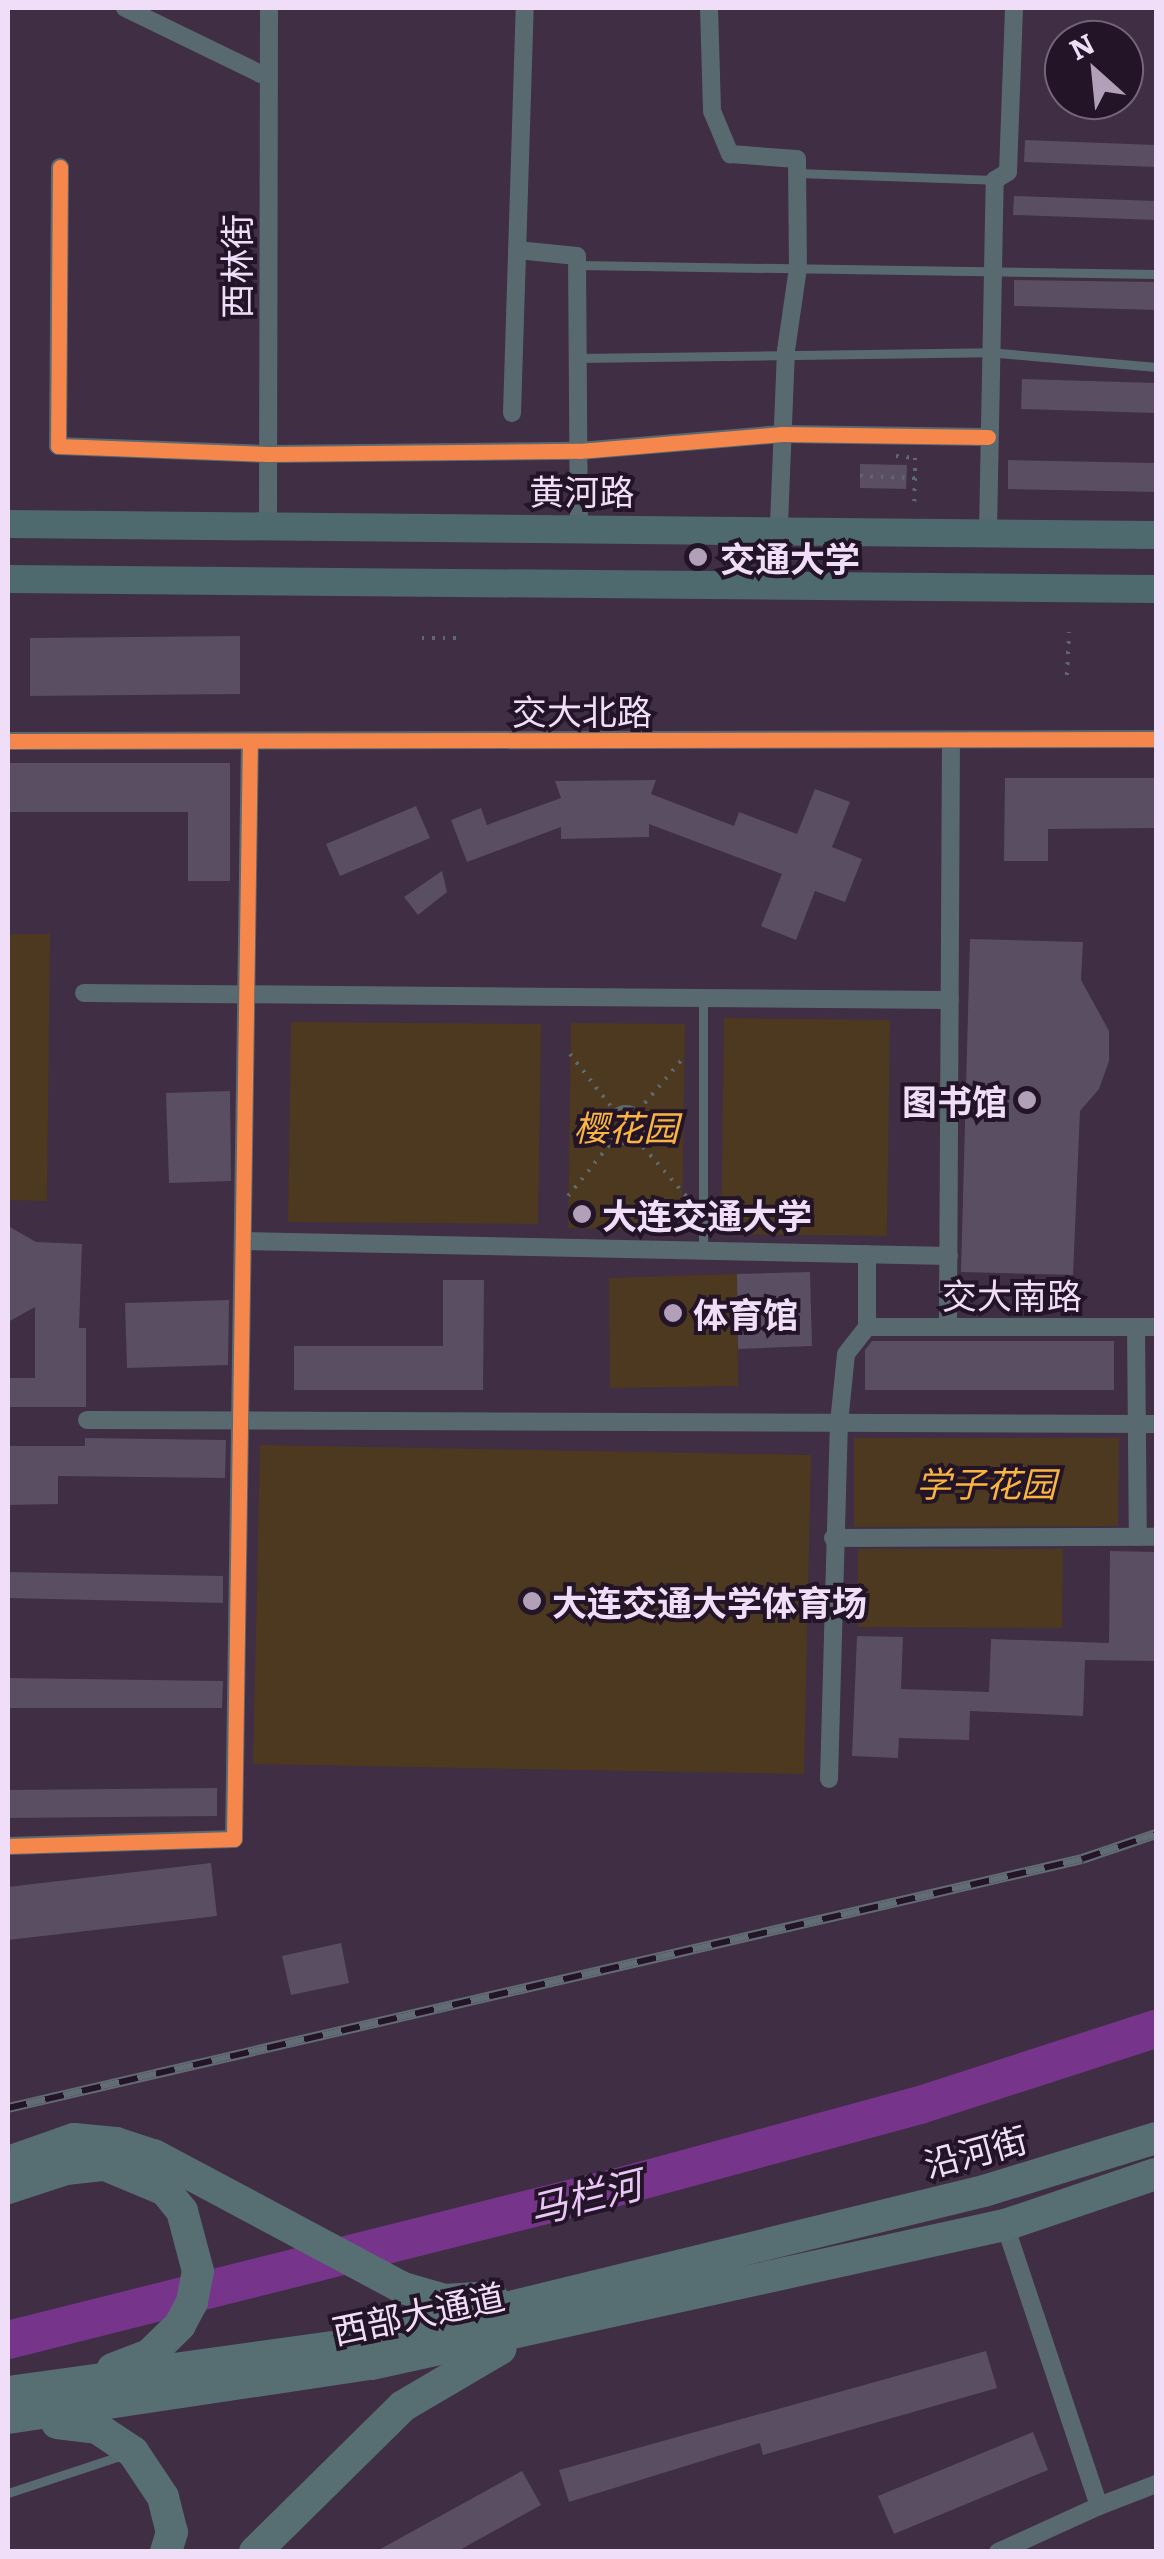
<!DOCTYPE html>
<html>
<head>
<meta charset="utf-8">
<style>
	body { margin:0 }
	#map { position:relative; width:1164px; height:2559px; overflow:hidden; background:#3f2e44; font-family:Literata,"Noto Sans SC",serif }
	div>[style] { position:absolute }
	[style*='--x'] { left:calc(var(--x)*1px); top:calc(var(--y)*1px); width:calc(var(--w)*1px); rotate:calc(var(--a)*1deg) }
	.green>* { inset:0; background:#4d391f }
	.river>* { height:38px; margin:-19px; padding:0 19px; transform-origin:19px; border-radius:19px; background:#77348b }
	.building>* { inset:0; background:#594e62 }
	.path>* { height:4px; margin-top:-2px; transform-origin:0; background:repeating-linear-gradient(90deg,#5e686f 0 2.5px,transparent 0 10.5px) }
	.path>.ring { margin:-2px; padding:0; box-sizing:content-box; background:none; border:4px solid #5e686f; border-radius:50% }
	.lane>* { height:9px; margin:-4.5px; padding:0 4.5px; transform-origin:4.5px; border-radius:4.5px; background:#596970 }
	.street>* { height:18px; margin:-9px; padding:0 9px; transform-origin:9px; border-radius:9px; background:#596970 }
	.primary>* { height:28px; margin:-14px; padding:0 14px; transform-origin:14px; border-radius:14px; background:#4e6a6e }
	.highway>* { height:32px; margin:-16px; padding:0 16px; transform-origin:16px; border-radius:16px; background:#576f73 }
	.rail>* { height:10px; margin-top:-5px; transform-origin:0; background:repeating-linear-gradient(90deg,#231427 0 19px,#626c74 0 38px); box-sizing:border-box; border-block:2px solid #626c74 }
	.cycleway>* { height:15px; margin:-7.5px; padding:0 7.5px; transform-origin:7.5px; border-radius:7.5px; background:#f5874c }
	.dots>* { width:28px; height:28px; translate:-50% -50%; box-sizing:border-box; border:5px solid #231427; border-radius:50% }
	span { translate:-50% -50%; white-space:nowrap; text-align:center; line-height:1.15; -webkit-text-stroke:8px #231427; paint-order:stroke }
	.street-label { font-size:35px; color:#f0ddf7 }
	.poi-label { font-size:35px; color:#f0ddf7; font-weight:700 }
	.left { translate:0 -50%; text-align:left }
	.right { translate:-100% -50%; text-align:right }
	.park-label { font-size:35px; color:#f9b53f; font-style:italic }
	.water-label { font-size:38px; color:#eac6f6; font-style:italic }
	.frame { position:absolute; inset:0; border:10px solid #f0ddf7; pointer-events:none }
	.north { position:absolute; left:1044px; top:20px; width:100px; height:100px; box-sizing:border-box; background:#231427; border:2px solid #75647a; border-radius:50%; rotate:333deg; font-size:28px; font-weight:700; line-height:40px; text-align:center; color:#f0ddf7 }
	.north::after { content:''; display:block; margin:auto; width:35px; height:45px; background:#b2a0b8; clip-path:polygon(50% 0,100% 100%,50% 72%,0 100%) }
</style>
</head>
<body>
<div id="map">
	<div class="green">
		<i style="clip-path:polygon(8px 934px,50px 934px,47px 1201px,8px 1200px)"></i>
		<i style="clip-path:polygon(724px 1018px,890px 1020px,887px 1236px,721px 1234px)"></i>
		<i style="clip-path:polygon(291px 1022px,541px 1024px,538px 1224px,288px 1222px)"></i>
		<i style="clip-path:polygon(571px 1023px,685px 1024px,682px 1230px,568px 1228px)"></i>
		<i style="clip-path:polygon(737px 1274px,738px 1386px,610px 1388px,609px 1278px)"></i>
		<i style="clip-path:polygon(854px 1438px,1119px 1438px,1118px 1526px,854px 1527px)"></i>
		<i style="clip-path:polygon(260px 1445px,811px 1455px,804px 1774px,253px 1764px)"></i>
		<i style="clip-path:polygon(858px 1549px,1063px 1549px,1062px 1628px,858px 1627px)"></i>
	</div>
	<div class="river">
		<i style="--x:8;--y:2340;--w:640;--a:-14.1"></i>
		<i style="--x:629;--y:2184;--w:302;--a:-15.2"></i>
		<i style="--x:920;--y:2105;--w:248;--a:-17.9"></i>
	</div>
	<div class="building">
		<i style="clip-path:polygon(1025px 140px,1156px 145px,1156px 167px,1024px 162px)"></i>
		<i style="clip-path:polygon(1014px 196px,1156px 201px,1156px 220px,1013px 215px)"></i>
		<i style="clip-path:polygon(1014px 280px,1156px 282px,1156px 310px,1014px 306px)"></i>
		<i style="clip-path:polygon(1022px 379px,1156px 383px,1156px 413px,1021px 409px)"></i>
		<i style="clip-path:polygon(1008px 460px,1156px 463px,1156px 492px,1008px 489px)"></i>
		<i style="clip-path:polygon(860px 464px,907px 465px,906px 489px,860px 488px)"></i>
		<i style="clip-path:polygon(240px 636px,240px 694px,30px 696px,30px 638px)"></i>
		<i style="clip-path:polygon(8px 763px,230px 763px,230px 881px,188px 881px,188px 812px,8px 812px)"></i>
		<i style="clip-path:polygon(1005px 778px,1156px 778px,1156px 828px,1048px 829px,1048px 861px,1004px 861px)"></i>
		<i style="clip-path:polygon(656px 780px,651px 794px,734px 826px,739px 812px,797px 834px,815px 789px,850px 802px,832px 847px,862px 859px,845px 902px,815px 891px,796px 940px,761px 926px,782px 874px,649px 824px,649px 837px,561px 839px,561px 827px,467px 862px,451px 820px,481px 808px,487px 825px,561px 798px,555px 781px)"></i>
		<i style="clip-path:polygon(416px 806px,430px 838px,340px 876px,326px 844px)"></i>
		<i style="clip-path:polygon(442px 871px,447px 892px,418px 915px,404px 897px)"></i>
		<i style="clip-path:polygon(970px 939px,1083px 942px,1081px 980px,1109px 1031px,1109px 1061px,1099px 1089px,1080px 1111px,1073px 1275px,961px 1272px)"></i>
		<i style="clip-path:polygon(230px 1091px,231px 1181px,169px 1183px,166px 1093px)"></i>
		<i style="clip-path:polygon(8px 1226px,36px 1242px,82px 1244px,79px 1328px,86px 1328px,86px 1407px,8px 1407px,8px 1378px,35px 1378px,35px 1307px,8px 1322px)"></i>
		<i style="clip-path:polygon(810px 1272px,812px 1346px,738px 1349px,737px 1274px)"></i>
		<i style="clip-path:polygon(443px 1280px,484px 1280px,483px 1390px,294px 1390px,294px 1346px,443px 1346px)"></i>
		<i style="clip-path:polygon(229px 1300px,228px 1365px,127px 1368px,125px 1303px)"></i>
		<i style="clip-path:polygon(872px 1341px,1114px 1341px,1114px 1390px,865px 1390px,865px 1350px)"></i>
		<i style="clip-path:polygon(85px 1438px,226px 1440px,225px 1478px,58px 1476px,58px 1504px,8px 1505px,8px 1446px,85px 1446px)"></i>
		<i style="clip-path:polygon(1110px 1551px,1156px 1552px,1156px 1661px,1085px 1660px,1083px 1716px,970px 1711px,969px 1740px,899px 1738px,898px 1758px,852px 1756px,857px 1636px,903px 1637px,901px 1689px,989px 1692px,991px 1639px,1109px 1643px)"></i>
		<i style="clip-path:polygon(8px 1572px,223px 1576px,223px 1603px,8px 1598px)"></i>
		<i style="clip-path:polygon(8px 1678px,223px 1681px,222px 1708px,8px 1708px)"></i>
		<i style="clip-path:polygon(217px 1788px,217px 1816px,8px 1818px,8px 1790px)"></i>
		<i style="clip-path:polygon(211px 1863px,217px 1916px,8px 1940px,8px 1887px)"></i>
		<i style="clip-path:polygon(341px 1943px,349px 1983px,291px 1995px,282px 1956px)"></i>
		<i style="clip-path:polygon(986px 2351px,997px 2388px,763px 2455px,760px 2443px,569px 2502px,559px 2470px)"></i>
		<i style="clip-path:polygon(1033px 2432px,1048px 2470px,894px 2534px,878px 2496px)"></i>
		<i style="clip-path:polygon(522px 2471px,541px 2505px,456px 2552px,375px 2552px)"></i>
	</div>
	<div class="path">
		<i style="--x:896;--y:456;--w:19;--a:6"></i>
		<i style="--x:915;--y:458;--w:20;--a:90"></i>
		<i style="--x:860;--y:476;--w:55;--a:2.1"></i>
		<i style="--x:915;--y:478;--w:30;--a:92"></i>
		<i style="--x:422;--y:638;--w:36;--a:0"></i>
		<i style="--x:1067;--y:675;--w:43;--a:-87.3"></i>
		<i style="--x:570;--y:1054;--w:70;--a:52"></i>
		<i class="ring" style="left:608px;top:1107px;width:32px;height:32px"></i>
		<i style="--x:638;--y:1111;--w:72;--a:-49.5"></i>
		<i style="--x:636;--y:1139;--w:79;--a:48.6"></i>
		<i style="--x:568;--y:1196;--w:75;--a:-51"></i>
	</div>
	<div class="lane">
		<i style="--x:797;--y:173;--w:197;--a:2"></i>
		<i style="--x:578;--y:265;--w:578;--a:0.89"></i>
		<i style="--x:578;--y:358;--w:410;--a:-0.8"></i>
		<i style="--x:988;--y:352;--w:169;--a:5.1"></i>
		<i style="--x:703;--y:998;--w:252;--a:90"></i>
		<i style="--x:8;--y:2493;--w:121;--a:-18.3"></i>
	</div>
	<div class="street">
		<i style="--x:125;--y:8;--w:158;--a:25.9"></i>
		<i style="--x:709;--y:8;--w:103;--a:88.3"></i>
		<i style="--x:712;--y:111;--w:47;--a:67.3"></i>
		<i style="--x:730;--y:154;--w:67;--a:4.3"></i>
		<i style="--x:797;--y:159;--w:109;--a:89.5"></i>
		<i style="--x:798;--y:268;--w:83;--a:98.3"></i>
		<i style="--x:786;--y:350;--w:178;--a:92.3"></i>
		<i style="--x:60;--y:167;--w:279;--a:90.4"></i>
		<i style="--x:58;--y:446;--w:210;--a:2.2"></i>
		<i style="--x:268;--y:454;--w:311;--a:-0.6"></i>
		<i style="--x:579;--y:451;--w:204;--a:-4.8"></i>
		<i style="--x:782;--y:434;--w:206;--a:0.8"></i>
		<i style="--x:517;--y:250;--w:60;--a:5.7"></i>
		<i style="--x:577;--y:256;--w:271;--a:89.6"></i>
		<i style="--x:512;--y:413;--w:405;--a:-88.2"></i>
		<i style="--x:268;--y:524;--w:516;--a:-89.89"></i>
		<i style="--x:988;--y:531;--w:351;--a:-88.9"></i>
		<i style="--x:995;--y:180;--w:15;--a:-32"></i>
		<i style="--x:1008;--y:172;--w:164;--a:-87.9"></i>
		<i style="--x:8;--y:741;--w:1148;--a:-0.1"></i>
		<i style="--x:84;--y:993;--w:866;--a:0.46"></i>
		<i style="--x:246;--y:1241;--w:703;--a:1.22"></i>
		<i style="--x:948;--y:1326;--w:586;--a:-89.71"></i>
		<i style="--x:867;--y:1327;--w:289;--a:0"></i>
		<i style="--x:1136;--y:1327;--w:210;--a:89.5"></i>
		<i style="--x:87;--y:1420;--w:1069;--a:0.21"></i>
		<i style="--x:833;--y:1538;--w:323;--a:-0.2"></i>
		<i style="--x:829;--y:1779;--w:356;--a:-88.4"></i>
		<i style="--x:839;--y:1423;--w:69;--a:-84.2"></i>
		<i style="--x:846;--y:1354;--w:34;--a:-52"></i>
		<i style="--x:867;--y:1327;--w:73;--a:-90"></i>
		<i style="--x:8;--y:1846;--w:226;--a:-1.8"></i>
		<i style="--x:234;--y:1839;--w:1098;--a:-89.17"></i>
		<i style="--x:1099;--y:2506;--w:61;--a:-21.1"></i>
		<i style="--x:998;--y:2552;--w:111;--a:-24.5"></i>
		<i style="--x:1099;--y:2506;--w:296;--a:-108.5"></i>
	</div>
	<div class="primary">
		<i style="--x:8;--y:524;--w:1148;--a:0.55"></i>
		<i style="--x:8;--y:579;--w:1148;--a:0.5"></i>
	</div>
	<div class="highway">
		<i style="--x:8;--y:2162;--w:70;--a:-19.2"></i>
		<i style="--x:74;--y:2139;--w:42;--a:5.4"></i>
		<i style="--x:116;--y:2143;--w:40;--a:18"></i>
		<i style="--x:154;--y:2155;--w:282;--a:28.1"></i>
		<i style="--x:403;--y:2288;--w:44;--a:15.9"></i>
		<i style="--x:445;--y:2300;--w:47;--a:-3.7"></i>
		<i style="--x:8;--y:2188;--w:61;--a:-18.1"></i>
		<i style="--x:66;--y:2169;--w:39;--a:-6"></i>
		<i style="--x:105;--y:2165;--w:65;--a:22.6"></i>
		<i style="--x:165;--y:2190;--w:27;--a:51"></i>
		<i style="--x:182;--y:2211;--w:62;--a:75.1"></i>
		<i style="--x:198;--y:2271;--w:32;--a:101"></i>
		<i style="--x:192;--y:2302;--w:26;--a:118"></i>
		<i style="--x:180;--y:2325;--w:43;--a:135.9"></i>
		<i style="--x:149;--y:2355;--w:39;--a:159"></i>
		<i style="--x:8;--y:2392;--w:362;--a:-7.9"></i>
		<i style="--x:367;--y:2342;--w:635;--a:-13.75"></i>
		<i style="--x:984;--y:2191;--w:180;--a:-17.1"></i>
		<i style="--x:8;--y:2418;--w:367;--a:-8.5"></i>
		<i style="--x:371;--y:2364;--w:649;--a:-12.37"></i>
		<i style="--x:1005;--y:2225;--w:159;--a:-18.7"></i>
		<i style="--x:57;--y:2423;--w:40;--a:7.1"></i>
		<i style="--x:97;--y:2428;--w:43;--a:33.7"></i>
		<i style="--x:133;--y:2452;--w:54;--a:56.3"></i>
		<i style="--x:163;--y:2497;--w:36;--a:76"></i>
		<i style="--x:172;--y:2532;--w:21;--a:107"></i>
		<i style="--x:255;--y:2552;--w:208;--a:-44.6"></i>
		<i style="--x:403;--y:2406;--w:113;--a:-30.4"></i>
	</div>
	<div class="rail">
		<i style="--x:8;--y:2108;--w:1102;--a:-13.05"></i>
		<i style="--x:1082;--y:1859;--w:78;--a:-18.7"></i>
	</div>
	<div class="cycleway">
		<i style="--x:60;--y:167;--w:279;--a:90.4"></i>
		<i style="--x:58;--y:446;--w:210;--a:2.2"></i>
		<i style="--x:268;--y:454;--w:311;--a:-0.6"></i>
		<i style="--x:579;--y:451;--w:204;--a:-4.8"></i>
		<i style="--x:782;--y:434;--w:206;--a:0.8"></i>
		<i style="--x:8;--y:741;--w:1148;--a:-0.1"></i>
		<i style="--x:8;--y:1846;--w:226;--a:-1.8"></i>
		<i style="--x:234;--y:1839;--w:1098;--a:-89.17"></i>
	</div>
	<div class="dots">
		<i style="left:698px;top:557px;background:#b2a0b8"></i>
		<i style="left:1027px;top:1100px;background:#b2a0b8"></i>
		<i style="left:582px;top:1214px;background:#b2a0b8"></i>
		<i style="left:673px;top:1313px;background:#b2a0b8"></i>
		<i style="left:532px;top:1601px;background:#b2a0b8"></i>
	</div>
	<div class="street-label">
		<span style="left:235px;top:266px;rotate:-90deg">西林街</span>
		<span style="left:582px;top:490px">黄河路</span>
		<span style="left:582px;top:710px">交大北路</span>
		<span style="left:1012px;top:1294px">交大南路</span>
		<span style="left:975px;top:2150px;rotate:-15deg">沿河街</span>
		<span style="left:418px;top:2312px;rotate:-12deg">西部大通道</span>
	</div>
	<div class="poi-label">
		<span class="left" style="left:720px;top:557px">交通大学</span>
		<span class="right" style="left:1007px;top:1100px">图书馆</span>
		<span class="left" style="left:602px;top:1214px">大连交通大学</span>
		<span class="left" style="left:693px;top:1313px">体育馆</span>
		<span class="left" style="left:552px;top:1601px">大连交通大学体育场</span>
	</div>
	<div class="park-label">
		<span style="left:626px;top:1126px">樱花园</span>
		<span style="left:986px;top:1482px">学子花园</span>
	</div>
	<div class="water-label">
		<span style="left:585px;top:2195px;rotate:-14deg">马栏河</span>
	</div>
	<div class="frame"></div>
	<div class="north">N</div>
</div>
</body>
</html>
